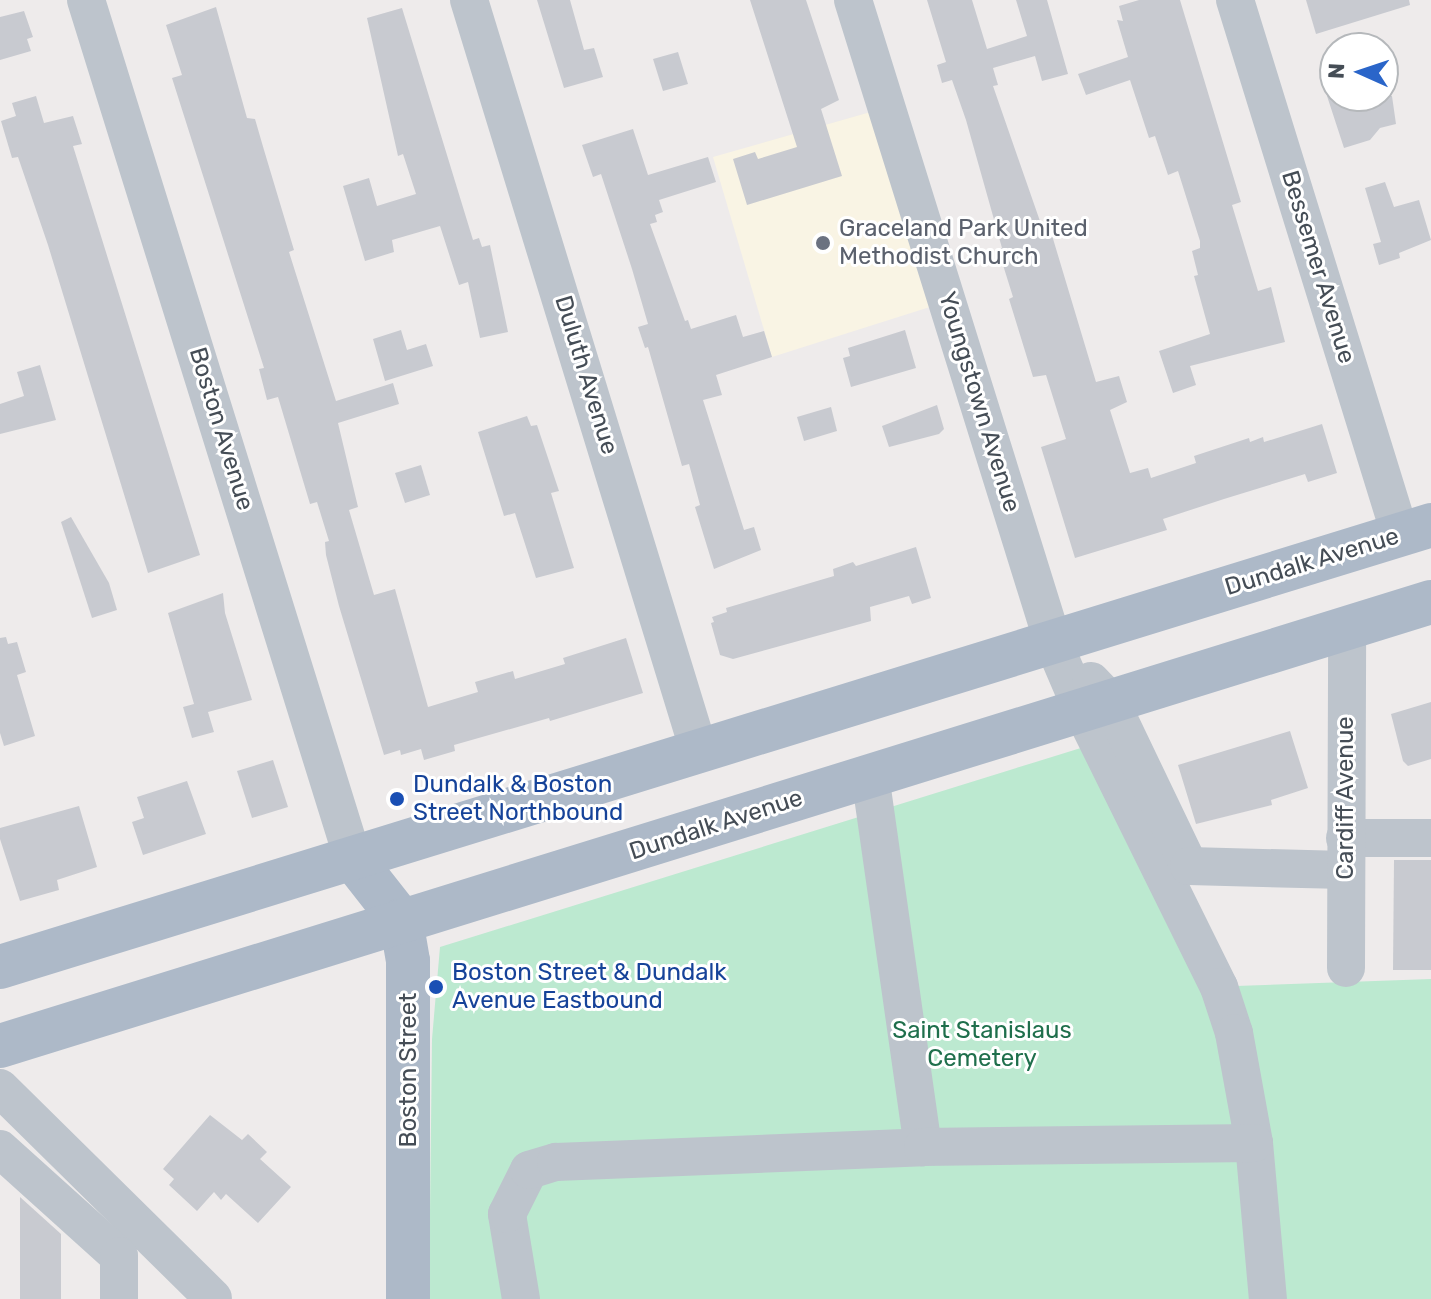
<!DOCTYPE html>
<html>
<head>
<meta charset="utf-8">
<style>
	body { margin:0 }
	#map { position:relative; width:1431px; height:1299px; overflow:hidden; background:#eeebeb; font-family:Rubik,sans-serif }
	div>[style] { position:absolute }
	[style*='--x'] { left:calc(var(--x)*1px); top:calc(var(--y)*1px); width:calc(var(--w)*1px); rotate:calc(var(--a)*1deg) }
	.commercial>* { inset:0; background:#f9f4e4 }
	.green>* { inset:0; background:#bce9d0 }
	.building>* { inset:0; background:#c8cad0 }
	.minor>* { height:38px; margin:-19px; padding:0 19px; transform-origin:19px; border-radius:19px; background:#bdc4cc }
	.major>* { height:44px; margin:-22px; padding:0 22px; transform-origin:22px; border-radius:22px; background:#adb9c8 }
	.dots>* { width:22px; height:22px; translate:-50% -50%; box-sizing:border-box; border:4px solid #fff; border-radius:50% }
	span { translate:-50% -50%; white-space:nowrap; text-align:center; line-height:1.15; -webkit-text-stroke:6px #fff; paint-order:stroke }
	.worship-label { font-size:24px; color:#5b616d }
	.left { translate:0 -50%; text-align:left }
	.street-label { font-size:24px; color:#454d56 }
	.transit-label { font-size:24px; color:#164399 }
	.park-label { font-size:24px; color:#1f6f4c }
	.north { position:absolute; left:1319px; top:32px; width:80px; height:80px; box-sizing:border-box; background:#fff; border:2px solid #b5b8bb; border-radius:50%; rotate:273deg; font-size:22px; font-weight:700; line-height:32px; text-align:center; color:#454d56 }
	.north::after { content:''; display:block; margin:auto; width:28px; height:36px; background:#2a65c9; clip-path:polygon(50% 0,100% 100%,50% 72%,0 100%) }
</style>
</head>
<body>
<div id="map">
	<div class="commercial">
		<i style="clip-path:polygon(874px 111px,933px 306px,772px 357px,713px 157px)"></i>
	</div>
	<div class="green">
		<i style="clip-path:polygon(1113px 738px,1236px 986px,1431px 979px,1431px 1299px,429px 1299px,432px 1039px,440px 947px)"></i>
	</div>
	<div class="building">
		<i style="clip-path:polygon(537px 0,570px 0,584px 50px,594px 48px,603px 77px,564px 88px)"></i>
		<i style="clip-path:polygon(750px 0,806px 0,839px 100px,821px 109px,842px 176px,747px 205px,733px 159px,755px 152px,758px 159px,797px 147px)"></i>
		<i style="clip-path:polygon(927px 0,972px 0,987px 49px,1027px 36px,1016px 0,1047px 0,1068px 74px,1042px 81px,1035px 56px,993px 68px,998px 85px,993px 86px,1041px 224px,1048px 222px,1096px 382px,1119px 376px,1127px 402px,1110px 410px,1130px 473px,1148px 468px,1151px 478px,1196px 463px,1194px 456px,1249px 438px,1250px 442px,1263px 437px,1264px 442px,1322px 424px,1337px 473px,1308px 482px,1305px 474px,1224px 499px,1163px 519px,1167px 530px,1075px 558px,1041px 447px,1066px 439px,1046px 375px,1033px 377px,1009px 299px,1013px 297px,998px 249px,1002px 248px,966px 120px,952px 80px,942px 83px,937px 65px,946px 62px)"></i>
		<i style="clip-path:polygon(1139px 0,1180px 0,1241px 202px,1232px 205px,1258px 291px,1271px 287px,1285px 342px,1190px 366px,1196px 385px,1173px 393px,1159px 351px,1210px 334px,1194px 276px,1198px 275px,1192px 251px,1200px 248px,1200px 241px,1178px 171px,1168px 175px,1155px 136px,1149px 138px,1130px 80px,1086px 95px,1078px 74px,1128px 57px,1117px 20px,1123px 21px,1119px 6px)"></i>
		<i style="clip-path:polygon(1306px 0,1409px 0,1410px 5px,1316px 34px)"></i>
		<i style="clip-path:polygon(216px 7px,247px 118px,255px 119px,264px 150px,294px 250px,289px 252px,336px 401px,393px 383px,399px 404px,338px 423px,358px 507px,349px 510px,374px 595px,395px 589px,428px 707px,478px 692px,475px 682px,513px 671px,515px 679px,565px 664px,563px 658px,626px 638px,643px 693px,550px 721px,549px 718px,454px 745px,455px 751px,424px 760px,421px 749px,401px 755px,400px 750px,384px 755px,339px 606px,326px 555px,325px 542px,329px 541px,317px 502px,310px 504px,278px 397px,267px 400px,259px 369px,264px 368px,172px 78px,182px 75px,166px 25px)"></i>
		<i style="clip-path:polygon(402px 8px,473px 240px,479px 238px,482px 247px,490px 245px,508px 332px,480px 338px,468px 282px,459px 285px,440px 226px,392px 240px,394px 252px,365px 261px,343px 186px,369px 178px,377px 206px,416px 194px,403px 154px,398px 156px,367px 18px)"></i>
		<i style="clip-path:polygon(24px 11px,33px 37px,27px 39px,31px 51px,0 60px,0 17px)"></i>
		<i style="clip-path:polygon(678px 52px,688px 84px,663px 91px,653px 59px)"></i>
		<i style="clip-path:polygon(36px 96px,44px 123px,73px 116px,82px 144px,73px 146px,200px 555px,148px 573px,48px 245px,18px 157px,12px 158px,1px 121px,16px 116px,12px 103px)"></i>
		<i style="clip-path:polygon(1327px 96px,1392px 96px,1396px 124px,1380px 128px,1370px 140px,1344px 148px)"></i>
		<i style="clip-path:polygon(633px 129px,648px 175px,708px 157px,716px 182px,659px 200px,663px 212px,655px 215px,657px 222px,650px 224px,685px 321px,688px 320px,691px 329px,736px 315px,743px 337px,764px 331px,772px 357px,716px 375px,722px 395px,703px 400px,744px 530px,754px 527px,761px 550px,714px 569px,695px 507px,700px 505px,689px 464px,682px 466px,648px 347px,645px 348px,638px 327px,648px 324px,632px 269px,601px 174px,593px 177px,582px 145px)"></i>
		<i style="clip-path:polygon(1385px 182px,1394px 207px,1419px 200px,1431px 240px,1399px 253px,1400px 258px,1379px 265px,1373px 244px,1381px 242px,1365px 188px)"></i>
		<i style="clip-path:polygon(401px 330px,407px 350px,426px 344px,433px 366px,385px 381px,373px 339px)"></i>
		<i style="clip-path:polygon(905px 330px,916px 368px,851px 387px,843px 358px,850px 356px,848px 348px)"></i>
		<i style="clip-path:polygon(40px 365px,56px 420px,0 434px,0 404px,24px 396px,17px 372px)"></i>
		<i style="clip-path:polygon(937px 405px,944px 429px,939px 434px,889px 447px,882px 426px)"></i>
		<i style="clip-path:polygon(831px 407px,837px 431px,804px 441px,797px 417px)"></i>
		<i style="clip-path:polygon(527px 416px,531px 426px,537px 425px,559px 491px,551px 493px,574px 568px,536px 578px,515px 513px,504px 516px,478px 432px)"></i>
		<i style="clip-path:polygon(421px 465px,430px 495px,405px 503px,395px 473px)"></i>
		<i style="clip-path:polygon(71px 517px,109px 583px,117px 610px,92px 618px,61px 522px)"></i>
		<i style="clip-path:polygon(916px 547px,931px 598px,912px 604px,909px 596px,870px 607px,871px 621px,733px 659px,720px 655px,711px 623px,714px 622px,712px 617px,727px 612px,726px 608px,834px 576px,833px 569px,853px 562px,856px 566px)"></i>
		<i style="clip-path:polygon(223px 593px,225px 613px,252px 700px,208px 712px,214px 732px,192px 738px,183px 707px,194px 704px,168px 613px)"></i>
		<i style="clip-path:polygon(6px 637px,8px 644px,17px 642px,26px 672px,17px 675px,35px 736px,4px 746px,0 733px,0 638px)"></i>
		<i style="clip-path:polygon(1431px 702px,1431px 759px,1408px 766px,1403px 761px,1391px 714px)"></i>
		<i style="clip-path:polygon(1290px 731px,1308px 788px,1271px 800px,1272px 805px,1196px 824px,1178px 765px)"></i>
		<i style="clip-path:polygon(273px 760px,288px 807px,252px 818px,237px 771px)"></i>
		<i style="clip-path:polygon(187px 781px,206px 834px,143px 855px,132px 822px,144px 818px,137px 797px)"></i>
		<i style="clip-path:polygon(79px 806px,97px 867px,57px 880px,59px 890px,20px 901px,0 839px,0 828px)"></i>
		<i style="clip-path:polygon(1394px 860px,1431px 860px,1431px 970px,1393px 970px)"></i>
		<i style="clip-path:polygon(210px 1115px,242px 1140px,248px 1134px,267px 1152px,260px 1159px,291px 1187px,258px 1223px,226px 1194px,221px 1200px,214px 1192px,197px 1211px,169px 1185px,174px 1179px,163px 1169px)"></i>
		<i style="clip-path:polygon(20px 1197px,61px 1234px,61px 1299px,20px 1299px)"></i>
	</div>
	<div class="minor">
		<i style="--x:86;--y:0;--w:900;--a:72.73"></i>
		<i style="--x:469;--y:0;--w:785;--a:72.97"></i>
		<i style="--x:853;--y:0;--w:672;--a:72.7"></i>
		<i style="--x:1053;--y:642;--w:74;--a:66.9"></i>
		<i style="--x:1082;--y:710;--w:309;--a:63.7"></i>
		<i style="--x:1219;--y:987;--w:48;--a:71.9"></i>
		<i style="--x:1234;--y:1033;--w:112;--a:79.7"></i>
		<i style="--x:1254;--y:1143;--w:157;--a:84.9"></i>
		<i style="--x:1235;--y:0;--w:559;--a:72.83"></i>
		<i style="--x:1091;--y:681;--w:28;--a:46"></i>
		<i style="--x:1110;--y:701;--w:183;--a:64.4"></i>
		<i style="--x:1189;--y:866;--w:156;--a:1.5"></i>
		<i style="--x:870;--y:775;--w:376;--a:81.9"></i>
		<i style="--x:1345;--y:838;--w:86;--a:0"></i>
		<i style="--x:1346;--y:968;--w:340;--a:-89.8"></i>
		<i style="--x:0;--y:1088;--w:299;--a:44.6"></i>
		<i style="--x:0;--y:1149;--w:160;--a:42"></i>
		<i style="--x:119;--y:1256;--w:43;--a:90"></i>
		<i style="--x:521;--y:1299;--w:86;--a:-99.4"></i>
		<i style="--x:507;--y:1214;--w:49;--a:-63.4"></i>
		<i style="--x:529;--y:1170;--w:28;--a:-17"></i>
		<i style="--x:556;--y:1162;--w:367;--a:-2.3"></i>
		<i style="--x:923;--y:1147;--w:331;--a:-0.7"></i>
	</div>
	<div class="major">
		<i style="--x:353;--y:859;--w:78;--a:51.8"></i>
		<i style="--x:401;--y:920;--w:42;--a:80.3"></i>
		<i style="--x:408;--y:961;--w:338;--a:90"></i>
		<i style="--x:0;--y:967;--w:1498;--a:-17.16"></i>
		<i style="--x:0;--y:1046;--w:1498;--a:-17.24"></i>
	</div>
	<div class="dots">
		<i style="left:823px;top:243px;background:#6b7280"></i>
		<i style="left:397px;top:799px;background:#1a4fb4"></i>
		<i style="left:436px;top:987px;background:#1a4fb4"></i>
	</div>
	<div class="worship-label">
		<span class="left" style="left:839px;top:243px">Graceland Park United<br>Methodist Church</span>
	</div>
	<div class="street-label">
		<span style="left:1318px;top:267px;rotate:73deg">Bessemer Avenue</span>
		<span style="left:586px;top:375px;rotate:73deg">Duluth Avenue</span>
		<span style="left:979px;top:402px;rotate:73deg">Youngstown Avenue</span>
		<span style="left:221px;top:429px;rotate:73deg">Boston Avenue</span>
		<span style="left:1312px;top:562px;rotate:-17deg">Dundalk Avenue</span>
		<span style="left:1346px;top:798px;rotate:-90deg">Cardiff Avenue</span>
		<span style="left:716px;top:825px;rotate:-18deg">Dundalk Avenue</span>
		<span style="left:409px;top:1070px;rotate:-90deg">Boston Street</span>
	</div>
	<div class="transit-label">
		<span class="left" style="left:413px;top:799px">Dundalk &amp; Boston<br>Street Northbound</span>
		<span class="left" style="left:452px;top:987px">Boston Street &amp; Dundalk<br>Avenue Eastbound</span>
	</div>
	<div class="park-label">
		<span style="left:982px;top:1045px">Saint Stanislaus<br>Cemetery</span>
	</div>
	<div class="north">N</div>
</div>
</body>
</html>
